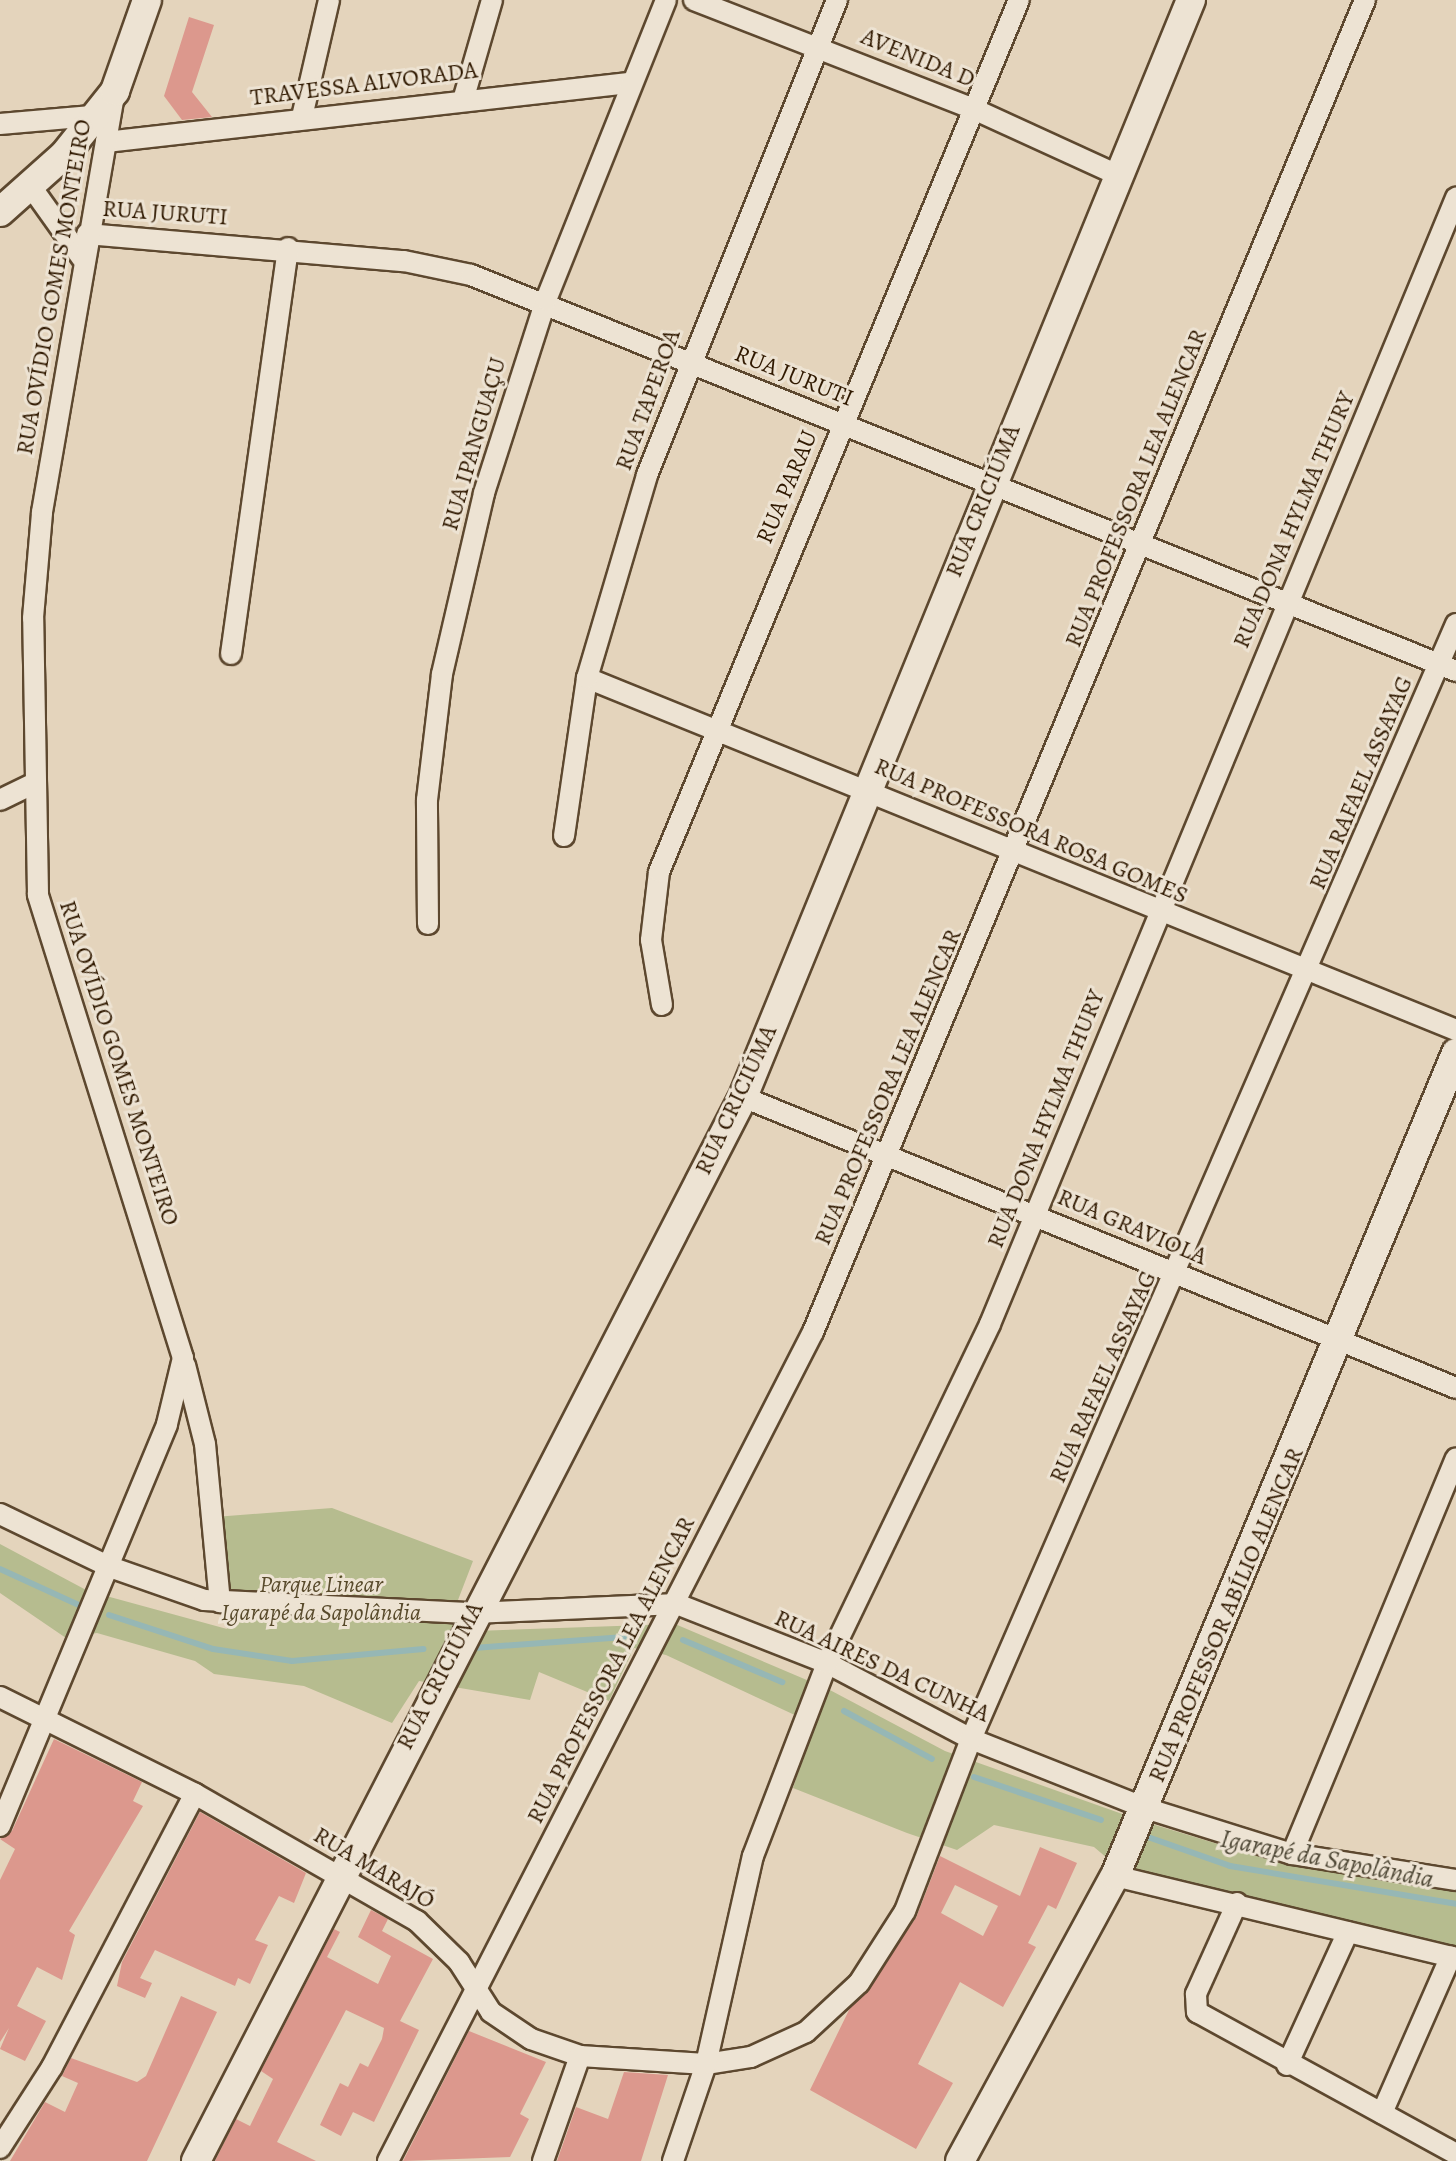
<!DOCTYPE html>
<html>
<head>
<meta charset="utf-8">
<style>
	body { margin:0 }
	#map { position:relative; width:1456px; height:2161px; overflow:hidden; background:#e4d4bc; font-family:Alegreya,serif }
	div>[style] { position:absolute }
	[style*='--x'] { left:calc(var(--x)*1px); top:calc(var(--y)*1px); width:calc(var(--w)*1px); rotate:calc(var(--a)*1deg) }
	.green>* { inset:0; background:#b6bc8f }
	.stream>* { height:6px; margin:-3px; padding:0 3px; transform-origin:3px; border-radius:3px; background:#96b7b5 }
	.building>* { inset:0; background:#dc988d }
	.roads { filter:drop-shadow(2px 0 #5d482f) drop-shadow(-2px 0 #5d482f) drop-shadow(0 2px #5d482f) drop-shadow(0 -2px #5d482f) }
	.street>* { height:20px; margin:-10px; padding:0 10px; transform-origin:10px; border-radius:10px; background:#ede3d3 }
	.secondary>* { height:28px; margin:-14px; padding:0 14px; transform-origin:14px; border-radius:14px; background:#ede3d3 }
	span { translate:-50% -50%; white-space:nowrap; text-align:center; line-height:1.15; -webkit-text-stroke:6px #ede3d3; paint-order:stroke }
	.street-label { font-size:24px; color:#301900 }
	.park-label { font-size:24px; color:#584a2b; font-style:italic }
	.water-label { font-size:26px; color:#4f4836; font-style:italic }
</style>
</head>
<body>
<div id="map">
	<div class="green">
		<i style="clip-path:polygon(332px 1508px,473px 1561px,458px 1600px,476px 1631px,675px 1624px,828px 1689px,945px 1751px,1142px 1821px,1277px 1862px,1456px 1889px,1456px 1957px,1127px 1875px,1094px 1847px,994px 1825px,957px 1850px,907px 1833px,793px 1788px,814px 1724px,666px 1655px,634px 1648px,609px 1701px,539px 1672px,530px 1700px,419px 1681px,392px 1723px,304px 1686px,214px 1674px,195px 1661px,97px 1633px,66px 1638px,0 1593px,0 1544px,88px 1591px,227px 1629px,202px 1518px)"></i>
	</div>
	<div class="stream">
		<i style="--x:0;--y:1569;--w:89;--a:24.6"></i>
		<i style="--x:109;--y:1615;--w:109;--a:18.1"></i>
		<i style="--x:213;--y:1649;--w:80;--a:8.6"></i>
		<i style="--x:292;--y:1661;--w:132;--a:-5.2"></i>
		<i style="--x:683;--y:1640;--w:108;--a:23"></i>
		<i style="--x:474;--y:1648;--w:151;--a:-4.2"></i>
		<i style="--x:844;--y:1711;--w:100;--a:28.6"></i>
		<i style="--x:974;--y:1777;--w:134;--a:18.7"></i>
		<i style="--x:1145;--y:1836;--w:90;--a:19.4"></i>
		<i style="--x:1230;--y:1866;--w:229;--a:9.5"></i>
	</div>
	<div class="building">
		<i style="clip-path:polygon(189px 17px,214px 25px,192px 92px,212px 117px,182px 120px,164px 96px)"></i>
		<i style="clip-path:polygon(54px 1739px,142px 1782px,133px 1801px,143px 1806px,69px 1931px,75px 1935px,62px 1980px,37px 1967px,17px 2006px,46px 2021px,25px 2061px,0 2049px,9px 2028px,0 2042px,0 1880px,15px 1849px,0 1839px,12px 1831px)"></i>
		<i style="clip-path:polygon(200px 1812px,306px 1873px,294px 1903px,279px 1896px,255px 1940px,268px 1945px,250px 1984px,238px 1978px,235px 1986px,155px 1950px,140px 1978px,152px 1983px,145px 1998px,117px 1986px,122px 1962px)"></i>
		<i style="clip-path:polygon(evenodd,1040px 1847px,1077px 1863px,1056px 1909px,1048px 1905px,1028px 1943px,1036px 1947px,1003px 2007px,960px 1982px,918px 2064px,953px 2083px,916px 2149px,810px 2090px,849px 2010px,916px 1918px,940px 1856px,1020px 1896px,1040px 1847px,955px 1885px,998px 1906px,983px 1936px,941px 1913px,955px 1885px)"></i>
		<i style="clip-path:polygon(371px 1910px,388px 1919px,382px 1931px,433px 1959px,400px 2021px,419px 2030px,374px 2122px,353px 2112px,341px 2136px,320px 2125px,340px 2083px,348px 2087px,360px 2063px,368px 2067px,382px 2039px,384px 2028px,346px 2010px,277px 2142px,316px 2161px,215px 2161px,236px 2119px,250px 2126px,273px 2079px,261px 2071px,334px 1929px,340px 1932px,327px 1957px,378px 1984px,391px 1956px,358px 1937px)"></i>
		<i style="clip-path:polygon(181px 1996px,217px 2012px,147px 2161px,10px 2161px,45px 2102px,65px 2112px,78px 2083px,62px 2076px,71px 2058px,137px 2082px,146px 2076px)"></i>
		<i style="clip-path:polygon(469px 2031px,546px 2062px,520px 2114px,529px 2119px,510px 2157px,403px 2161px)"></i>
		<i style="clip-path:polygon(624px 2072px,668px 2075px,641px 2161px,557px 2161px,576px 2107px,608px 2119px)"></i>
	</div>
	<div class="roads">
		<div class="street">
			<i style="--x:694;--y:0;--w:305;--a:21.3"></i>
			<i style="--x:978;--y:111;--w:154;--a:24.6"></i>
			<i style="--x:464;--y:97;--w:101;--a:-73.9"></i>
			<i style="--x:302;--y:117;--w:120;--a:-77"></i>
			<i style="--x:0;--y:124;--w:92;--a:-5"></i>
			<i style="--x:106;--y:142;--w:526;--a:-6.44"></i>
			<i style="--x:32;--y:188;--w:86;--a:54.5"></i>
			<i style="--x:87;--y:234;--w:318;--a:4.9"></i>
			<i style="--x:404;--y:261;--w:68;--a:11.8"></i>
			<i style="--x:471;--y:275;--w:1062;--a:21.9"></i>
			<i style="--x:231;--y:654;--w:410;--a:-82"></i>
			<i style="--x:587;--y:678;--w:938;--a:22.05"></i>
			<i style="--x:0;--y:800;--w:39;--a:-26"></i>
			<i style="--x:564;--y:836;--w:160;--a:-81.7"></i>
			<i style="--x:587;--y:678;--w:212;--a:-73.5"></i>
			<i style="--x:647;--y:475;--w:512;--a:-68.2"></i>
			<i style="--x:428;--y:924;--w:124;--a:-90.5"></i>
			<i style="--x:427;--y:800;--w:127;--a:-83.2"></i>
			<i style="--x:442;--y:674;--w:186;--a:-76.9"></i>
			<i style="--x:484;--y:493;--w:203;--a:-72.2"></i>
			<i style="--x:546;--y:300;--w:323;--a:-68.2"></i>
			<i style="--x:662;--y:1005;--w:66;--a:-99.6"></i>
			<i style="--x:651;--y:940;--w:68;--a:-83.3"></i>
			<i style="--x:659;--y:872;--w:943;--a:-67.57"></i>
			<i style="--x:743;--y:1097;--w:770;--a:22.2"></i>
			<i style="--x:185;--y:1365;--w:81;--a:75.8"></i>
			<i style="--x:205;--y:1444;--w:159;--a:84.6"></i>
			<i style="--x:0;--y:1514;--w:122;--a:25.7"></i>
			<i style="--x:110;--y:1567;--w:100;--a:19.3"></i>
			<i style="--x:204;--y:1600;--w:269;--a:2.8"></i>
			<i style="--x:473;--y:1613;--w:204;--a:-2.5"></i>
			<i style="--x:677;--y:1604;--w:161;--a:21.5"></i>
			<i style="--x:827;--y:1663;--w:163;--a:27.8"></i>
			<i style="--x:971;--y:1739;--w:187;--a:21.6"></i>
			<i style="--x:1145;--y:1808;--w:154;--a:17.4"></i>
			<i style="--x:1292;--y:1854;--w:166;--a:9"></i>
			<i style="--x:0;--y:1697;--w:218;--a:26.4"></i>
			<i style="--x:195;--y:1794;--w:256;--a:29.8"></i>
			<i style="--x:417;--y:1921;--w:59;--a:44.3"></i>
			<i style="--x:459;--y:1962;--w:59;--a:57.4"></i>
			<i style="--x:491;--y:2012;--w:48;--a:34"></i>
			<i style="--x:531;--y:2039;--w:52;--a:19.1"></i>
			<i style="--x:580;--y:2056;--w:126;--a:3.6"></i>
			<i style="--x:706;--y:2064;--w:46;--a:-8.8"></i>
			<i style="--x:751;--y:2057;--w:60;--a:-24.4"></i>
			<i style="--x:806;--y:2032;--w:72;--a:-42.8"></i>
			<i style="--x:859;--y:1983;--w:85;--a:-57.4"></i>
			<i style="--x:905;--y:1911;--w:184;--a:-69"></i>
			<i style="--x:971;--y:1739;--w:1216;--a:-66.49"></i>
			<i style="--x:0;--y:1826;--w:435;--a:-67.4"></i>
			<i style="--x:167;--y:1424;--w:68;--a:-76.4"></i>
			<i style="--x:183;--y:1358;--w:486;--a:-107.4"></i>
			<i style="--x:38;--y:894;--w:276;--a:-91"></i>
			<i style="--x:33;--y:618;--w:106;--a:-85.1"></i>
			<i style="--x:42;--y:512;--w:423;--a:-80.2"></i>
			<i style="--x:1292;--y:1854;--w:428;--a:-67.5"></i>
			<i style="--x:1115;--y:1876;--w:351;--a:13.5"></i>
			<i style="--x:1237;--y:1903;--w:100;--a:114.3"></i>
			<i style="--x:1196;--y:1994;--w:18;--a:87"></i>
			<i style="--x:1197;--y:2012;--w:295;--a:28.7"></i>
			<i style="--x:1287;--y:2065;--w:146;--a:-65.4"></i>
			<i style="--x:1382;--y:2113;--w:171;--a:-66.3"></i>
			<i style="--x:0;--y:2148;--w:96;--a:-57.3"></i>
			<i style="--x:52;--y:2067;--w:308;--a:-62.4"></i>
			<i style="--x:388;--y:2161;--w:932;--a:-62.86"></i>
			<i style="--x:813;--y:1332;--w:1442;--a:-67.49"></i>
			<i style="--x:543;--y:2161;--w:111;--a:-70.6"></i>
			<i style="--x:673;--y:2161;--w:102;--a:-71.2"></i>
			<i style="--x:706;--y:2064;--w:213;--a:-77.3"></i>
			<i style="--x:753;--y:1856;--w:207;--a:-69"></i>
			<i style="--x:827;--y:1663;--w:376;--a:-64.3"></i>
			<i style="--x:990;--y:1324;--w:1219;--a:-67.52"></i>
		</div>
		<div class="secondary">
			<i style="--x:0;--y:212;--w:86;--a:-41.7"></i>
			<i style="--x:64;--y:155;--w:82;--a:-51.4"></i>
			<i style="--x:115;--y:91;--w:96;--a:-70.6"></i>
			<i style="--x:196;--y:2161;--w:1196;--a:-62.79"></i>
			<i style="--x:743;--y:1097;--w:1185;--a:-67.79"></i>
			<i style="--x:960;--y:2161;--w:324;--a:-61.5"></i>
			<i style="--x:1115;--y:1876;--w:891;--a:-67.49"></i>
		</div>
	</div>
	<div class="street-label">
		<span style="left:918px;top:58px;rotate:22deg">AVENIDA D</span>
		<span style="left:364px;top:84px;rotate:-7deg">TRAVESSA ALVORADA</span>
		<span style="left:165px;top:213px;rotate:4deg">RUA JURUTI</span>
		<span style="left:54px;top:287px;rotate:-80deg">RUA OVÍDIO GOMES MONTEIRO</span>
		<span style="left:794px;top:376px;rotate:22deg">RUA JURUTI</span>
		<span style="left:648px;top:400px;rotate:-70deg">RUA TAPEROA</span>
		<span style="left:474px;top:444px;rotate:-74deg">RUA IPANGUAÇU</span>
		<span style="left:787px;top:487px;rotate:-67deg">RUA PARAU</span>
		<span style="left:1136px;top:488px;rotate:-68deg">RUA PROFESSORA LEA ALENCAR</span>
		<span style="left:983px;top:501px;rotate:-68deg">RUA CRICIÚMA</span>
		<span style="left:1294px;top:520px;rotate:-67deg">RUA DONA HYLMA THURY</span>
		<span style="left:1361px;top:783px;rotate:-67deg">RUA RAFAEL ASSAYAG</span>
		<span style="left:1031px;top:831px;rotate:23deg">RUA PROFESSORA ROSA GOMES</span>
		<span style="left:119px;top:1063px;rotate:72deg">RUA OVÍDIO GOMES MONTEIRO</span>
		<span style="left:888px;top:1087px;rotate:-67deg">RUA PROFESSORA LEA ALENCAR</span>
		<span style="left:736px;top:1100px;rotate:-65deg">RUA CRICIÚMA</span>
		<span style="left:1046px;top:1119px;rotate:-68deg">RUA DONA HYLMA THURY</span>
		<span style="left:1132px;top:1227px;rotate:23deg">RUA GRAVIOLA</span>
		<span style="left:1103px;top:1377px;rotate:-66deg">RUA RAFAEL ASSAYAG</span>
		<span style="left:1226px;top:1615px;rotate:-67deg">RUA PROFESSOR ABÍLIO ALENCAR</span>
		<span style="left:882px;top:1666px;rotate:25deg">RUA AIRES DA CUNHA</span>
		<span style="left:611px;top:1670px;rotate:-63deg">RUA PROFESSORA LEA ALENCAR</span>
		<span style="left:440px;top:1676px;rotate:-63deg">RUA CRICIÚMA</span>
		<span style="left:374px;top:1868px;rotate:31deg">RUA MARAJÓ</span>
	</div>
	<div class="park-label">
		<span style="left:321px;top:1599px">Parque Linear<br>Igarapé da Sapolândia</span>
	</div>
	<div class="water-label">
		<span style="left:1327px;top:1859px;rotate:11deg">Igarapé da Sapolândia</span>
	</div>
</div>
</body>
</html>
